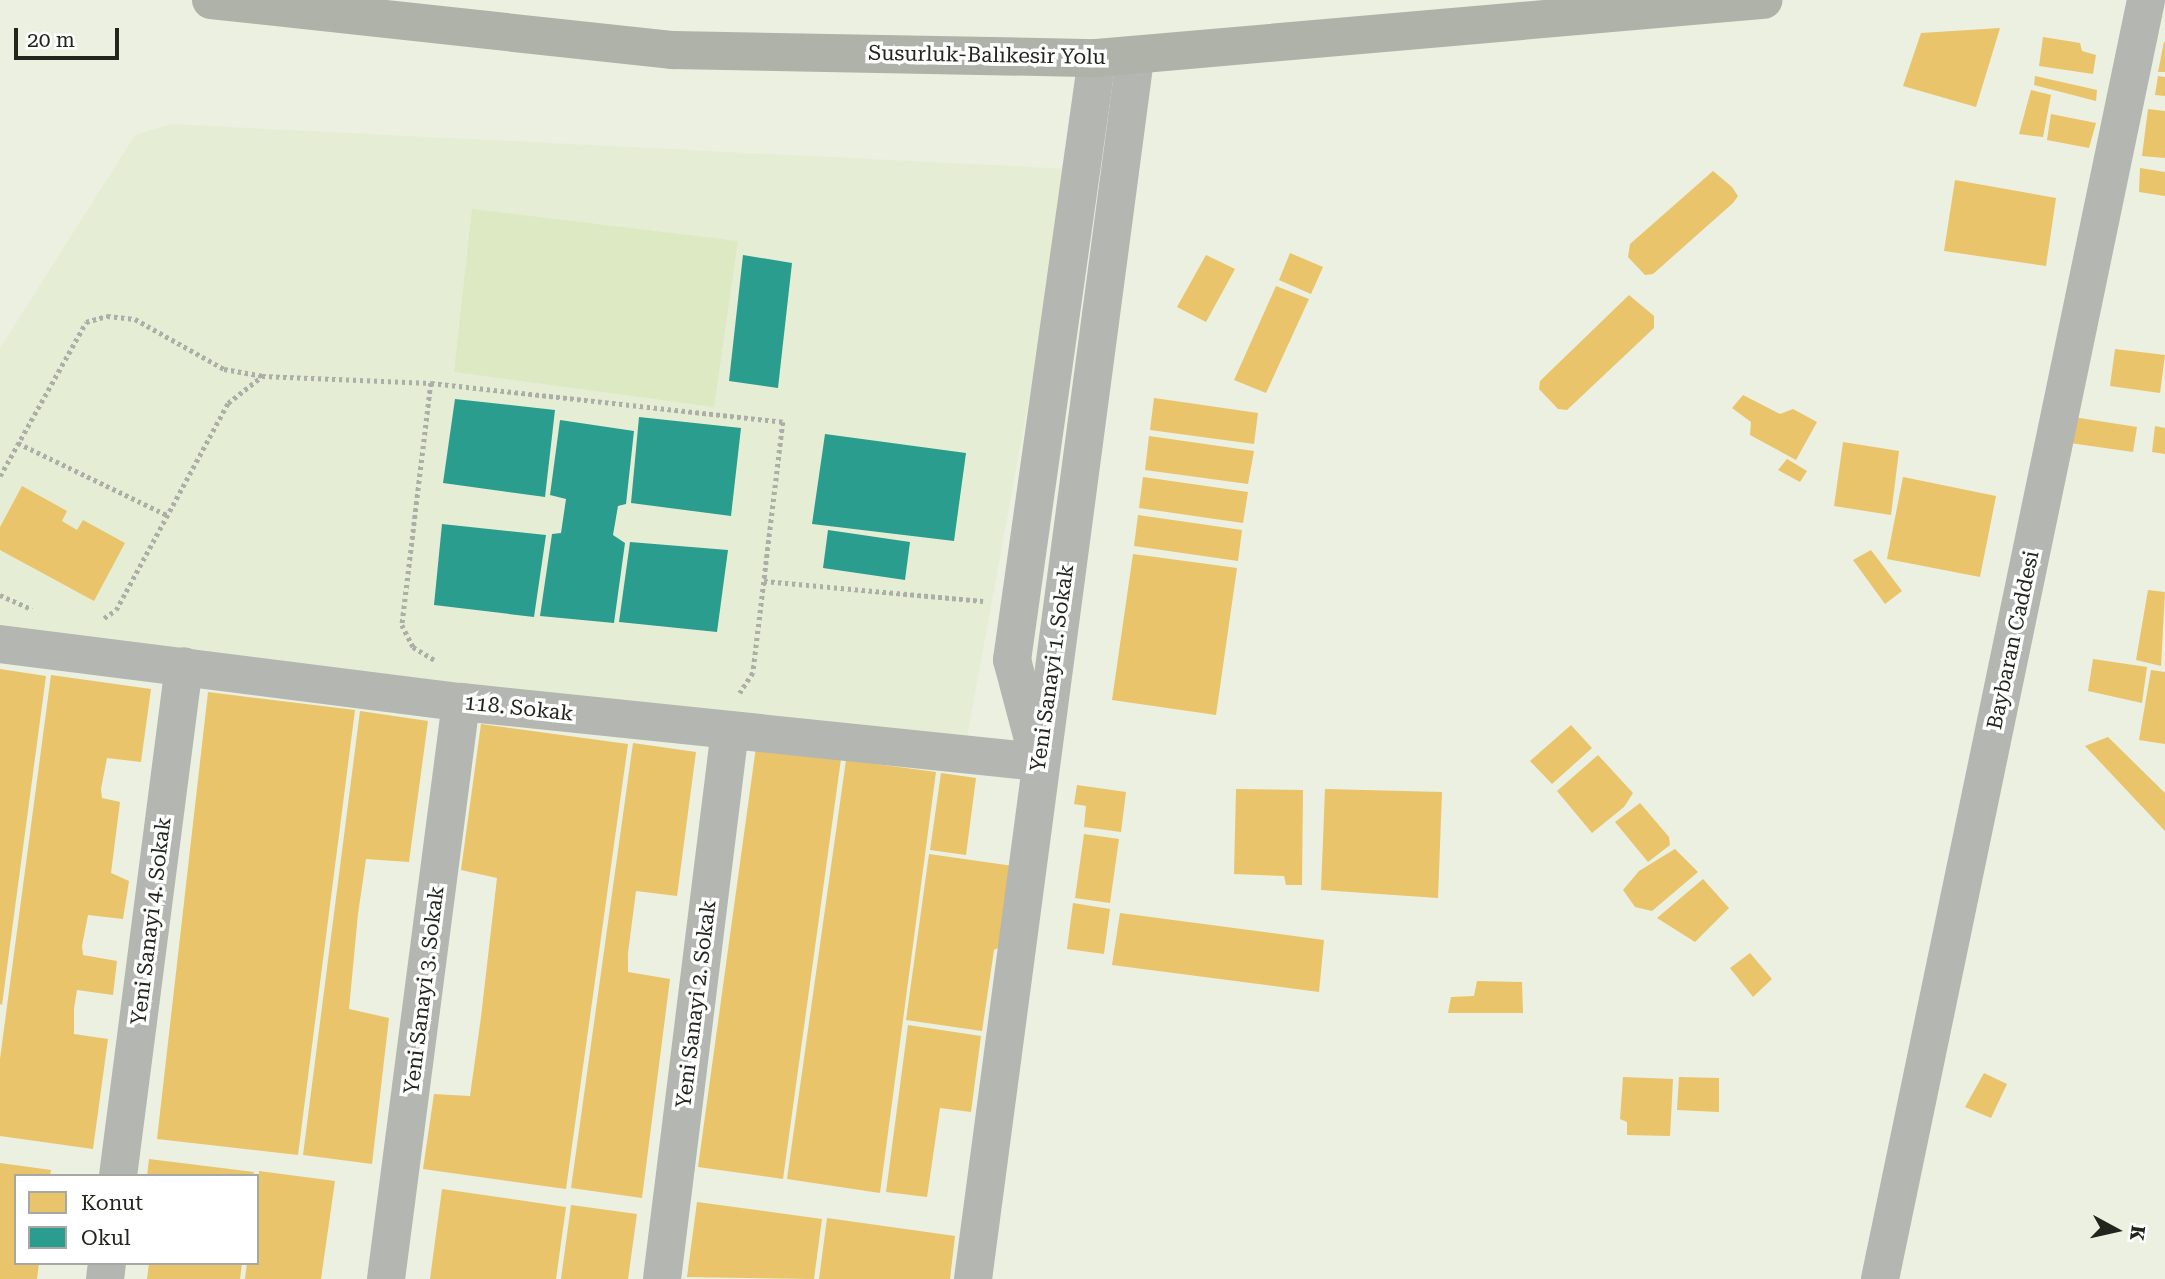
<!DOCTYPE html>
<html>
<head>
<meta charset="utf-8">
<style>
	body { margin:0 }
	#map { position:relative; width:2165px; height:1279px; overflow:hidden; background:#ebf0e1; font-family:"Roboto Serif",serif }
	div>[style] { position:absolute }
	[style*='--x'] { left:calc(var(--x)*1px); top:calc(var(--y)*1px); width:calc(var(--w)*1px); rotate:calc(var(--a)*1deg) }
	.built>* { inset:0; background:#e5eed5 }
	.green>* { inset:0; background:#dce9c2 }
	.homes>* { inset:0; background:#e9c46a }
	.schools>* { inset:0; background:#2a9d8f }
	.path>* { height:4.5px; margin-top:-2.25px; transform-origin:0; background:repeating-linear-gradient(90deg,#abafa7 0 3.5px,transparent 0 7px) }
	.minor>* { height:38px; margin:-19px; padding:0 19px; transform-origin:19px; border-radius:19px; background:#b4b6b1 }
	.trunk>* { height:38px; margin:-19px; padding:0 19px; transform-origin:19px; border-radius:19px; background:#aeb2a8 }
	span { translate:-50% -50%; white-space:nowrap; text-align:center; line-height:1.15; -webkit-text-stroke:7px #fff; paint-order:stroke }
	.street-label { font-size:21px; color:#21251b }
	.legend { position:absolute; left:14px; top:1174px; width:245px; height:91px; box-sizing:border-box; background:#fff; border:2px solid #a6a8a4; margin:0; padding:9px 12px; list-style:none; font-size:21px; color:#21251b }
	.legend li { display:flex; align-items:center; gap:14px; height:35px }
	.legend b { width:35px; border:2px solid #a6a8a4 }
	.north { position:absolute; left:2081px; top:1195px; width:70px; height:70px; -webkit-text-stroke:5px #fff; paint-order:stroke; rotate:98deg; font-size:19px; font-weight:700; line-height:28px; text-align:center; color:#21251b }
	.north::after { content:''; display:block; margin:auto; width:24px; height:32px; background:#21251b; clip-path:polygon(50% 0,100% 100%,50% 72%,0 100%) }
	.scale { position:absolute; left:14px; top:28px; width:105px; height:32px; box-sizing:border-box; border:4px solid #21251b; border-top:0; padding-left:9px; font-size:21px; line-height:24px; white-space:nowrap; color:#21251b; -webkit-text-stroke:5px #fff; paint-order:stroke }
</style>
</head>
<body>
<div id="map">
	<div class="built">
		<i style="clip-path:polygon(171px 124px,1071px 169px,966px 743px,0 630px,0 348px,135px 135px)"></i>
	</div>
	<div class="green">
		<i style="clip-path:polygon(472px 209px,738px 241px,714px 407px,454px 372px)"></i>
	</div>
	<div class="homes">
		<i style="clip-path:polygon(2000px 28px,1976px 107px,1903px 86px,1921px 33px)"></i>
		<i style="clip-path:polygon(2043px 37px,2080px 43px,2082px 51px,2096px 55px,2093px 74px,2039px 66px)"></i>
		<i style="clip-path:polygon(2164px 42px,2165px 42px,2165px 72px,2158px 72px)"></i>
		<i style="clip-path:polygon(2035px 76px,2097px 90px,2096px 101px,2034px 85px)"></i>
		<i style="clip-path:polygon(2158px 76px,2165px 77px,2165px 96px,2155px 95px)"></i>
		<i style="clip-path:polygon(2031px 90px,2051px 95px,2043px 137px,2019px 134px)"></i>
		<i style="clip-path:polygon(2148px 109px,2165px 111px,2165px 158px,2142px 156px)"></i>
		<i style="clip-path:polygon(2051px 114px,2096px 123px,2089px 148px,2047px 140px)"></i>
		<i style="clip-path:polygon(2140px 168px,2165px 172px,2165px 196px,2139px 192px)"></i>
		<i style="clip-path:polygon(1713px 171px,1732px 187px,1738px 196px,1733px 203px,1653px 274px,1645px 275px,1628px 257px,1630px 244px)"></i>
		<i style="clip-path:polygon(1955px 180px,2056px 198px,2046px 266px,1944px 251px)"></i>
		<i style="clip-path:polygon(1290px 253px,1323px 267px,1311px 294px,1279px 280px)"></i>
		<i style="clip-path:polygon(1206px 255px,1235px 269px,1206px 322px,1177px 307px)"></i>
		<i style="clip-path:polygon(1276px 286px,1309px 299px,1266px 393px,1234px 380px)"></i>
		<i style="clip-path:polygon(1629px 295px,1654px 316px,1654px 328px,1567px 410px,1558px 409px,1539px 389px,1540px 381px)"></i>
		<i style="clip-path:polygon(2115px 349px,2165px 355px,2160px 393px,2110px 386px)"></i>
		<i style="clip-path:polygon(1743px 395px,1780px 414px,1793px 409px,1817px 422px,1796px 460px,1750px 435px,1751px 422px,1732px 408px)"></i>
		<i style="clip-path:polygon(1154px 398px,1258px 413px,1254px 444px,1150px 430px)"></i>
		<i style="clip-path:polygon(2073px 417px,2137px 427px,2133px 452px,2070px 443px)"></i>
		<i style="clip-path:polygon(2155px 426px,2165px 428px,2165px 454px,2152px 452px)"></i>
		<i style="clip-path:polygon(1149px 436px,1254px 451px,1248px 484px,1145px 470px)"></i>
		<i style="clip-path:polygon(1843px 442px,1899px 451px,1891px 515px,1834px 506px)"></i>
		<i style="clip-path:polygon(1787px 459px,1807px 471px,1800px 482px,1778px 470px)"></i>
		<i style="clip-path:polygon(1143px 477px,1248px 492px,1243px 523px,1139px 508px)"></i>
		<i style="clip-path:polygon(1903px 477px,1996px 496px,1980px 577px,1887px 559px)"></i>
		<i style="clip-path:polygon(22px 486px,67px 511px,62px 521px,77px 530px,83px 520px,125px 543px,94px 601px,0 550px,0 527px)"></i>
		<i style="clip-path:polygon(1138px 515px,1242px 530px,1238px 561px,1134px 546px)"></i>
		<i style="clip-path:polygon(1871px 550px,1902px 591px,1885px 604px,1853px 560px)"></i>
		<i style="clip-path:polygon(1133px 554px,1237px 568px,1216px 715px,1112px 700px)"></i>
		<i style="clip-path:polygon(2148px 590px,2165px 592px,2161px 666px,2136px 660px)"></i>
		<i style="clip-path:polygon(2093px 659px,2147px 667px,2142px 703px,2088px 691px)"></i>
		<i style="clip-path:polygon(0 669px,46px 676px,2px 1005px,0 1004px)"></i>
		<i style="clip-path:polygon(2151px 670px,2165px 672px,2165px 744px,2139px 740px)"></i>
		<i style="clip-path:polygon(51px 675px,151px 689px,141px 762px,107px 758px,101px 789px,102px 798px,120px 802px,111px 873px,129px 881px,123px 919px,88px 915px,82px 946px,83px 955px,117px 961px,113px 995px,77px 990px,74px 1009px,74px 1034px,108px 1039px,93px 1149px,0 1136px,0 1059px)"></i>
		<i style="clip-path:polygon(208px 692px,355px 710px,298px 1155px,157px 1139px)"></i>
		<i style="clip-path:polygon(360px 711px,428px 721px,409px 862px,366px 859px,358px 914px,349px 1009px,389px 1018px,372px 1164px,303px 1155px)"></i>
		<i style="clip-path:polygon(481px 724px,628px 744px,566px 1189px,423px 1169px,434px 1094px,470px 1096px,481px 1017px,497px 878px,461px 870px)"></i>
		<i style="clip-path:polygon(1571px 725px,1592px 748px,1552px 784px,1530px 761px)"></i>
		<i style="clip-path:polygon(2108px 737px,2165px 793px,2165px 831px,2085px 746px)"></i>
		<i style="clip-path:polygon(633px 743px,696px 752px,677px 896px,636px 891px,628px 953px,628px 972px,670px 979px,642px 1198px,571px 1188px)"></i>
		<i style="clip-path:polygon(756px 747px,841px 759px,783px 1179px,698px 1167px)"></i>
		<i style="clip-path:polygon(1598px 755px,1633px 793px,1624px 807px,1592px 833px,1557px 791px)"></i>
		<i style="clip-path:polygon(846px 760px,936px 772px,880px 1193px,787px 1179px)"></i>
		<i style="clip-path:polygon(941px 773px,976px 778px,966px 855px,930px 850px)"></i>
		<i style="clip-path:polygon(1077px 785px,1126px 792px,1121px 832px,1084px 827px,1086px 806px,1074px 804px)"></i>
		<i style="clip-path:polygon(1236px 789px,1303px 790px,1302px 885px,1286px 885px,1284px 876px,1234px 874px)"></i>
		<i style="clip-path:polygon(1325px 789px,1442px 792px,1438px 898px,1321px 890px)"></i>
		<i style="clip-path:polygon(1640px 803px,1669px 837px,1670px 845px,1648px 862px,1615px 822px)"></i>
		<i style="clip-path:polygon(1084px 834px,1119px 839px,1110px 903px,1075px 898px)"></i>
		<i style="clip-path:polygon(1675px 849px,1698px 872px,1652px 911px,1635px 907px,1623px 890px,1639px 871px)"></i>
		<i style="clip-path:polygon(929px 854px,1013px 866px,1002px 946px,994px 950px,982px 1031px,906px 1020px)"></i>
		<i style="clip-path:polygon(1703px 879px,1729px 908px,1695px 942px,1657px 918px)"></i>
		<i style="clip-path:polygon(1073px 903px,1110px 909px,1104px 954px,1067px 949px)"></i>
		<i style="clip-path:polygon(1120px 913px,1324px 940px,1319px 992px,1112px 965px)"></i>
		<i style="clip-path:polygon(1750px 953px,1772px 979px,1753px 997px,1730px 968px)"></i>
		<i style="clip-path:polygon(1477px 981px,1522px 982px,1523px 1013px,1448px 1013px,1451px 997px,1474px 996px)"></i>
		<i style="clip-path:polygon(908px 1025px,981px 1036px,971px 1112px,940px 1108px,927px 1197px,886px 1192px)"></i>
		<i style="clip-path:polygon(1984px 1073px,2007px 1084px,1991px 1118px,1965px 1107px)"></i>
		<i style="clip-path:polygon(1623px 1077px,1673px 1079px,1670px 1136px,1627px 1135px,1627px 1122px,1620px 1119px)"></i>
		<i style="clip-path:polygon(1679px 1077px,1719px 1078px,1719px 1112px,1677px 1110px)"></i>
		<i style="clip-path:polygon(149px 1159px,254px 1172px,253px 1176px,147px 1176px)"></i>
		<i style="clip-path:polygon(0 1163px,51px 1170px,50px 1176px,16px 1176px,16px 1263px,39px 1263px,37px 1279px,0 1279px)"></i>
		<i style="clip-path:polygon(259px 1171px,335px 1181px,321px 1279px,245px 1279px,247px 1263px,257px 1263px)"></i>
		<i style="clip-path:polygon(442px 1189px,566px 1207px,556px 1279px,430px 1279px)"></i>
		<i style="clip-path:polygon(697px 1202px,822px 1219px,814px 1279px,687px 1277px)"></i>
		<i style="clip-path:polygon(571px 1205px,637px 1214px,628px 1279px,561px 1279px)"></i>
		<i style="clip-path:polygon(827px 1218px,955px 1236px,950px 1279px,819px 1279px)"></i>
		<i style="clip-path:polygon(149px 1263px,242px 1263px,240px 1279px,147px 1279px)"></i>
	</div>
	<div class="schools">
		<i style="clip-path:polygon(743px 255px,792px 263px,778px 388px,729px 381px)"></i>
		<i style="clip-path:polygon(455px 399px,555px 410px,545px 497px,443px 483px)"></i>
		<i style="clip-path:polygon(639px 417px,741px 428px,731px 516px,631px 503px)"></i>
		<i style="clip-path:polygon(560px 420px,634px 431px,626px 504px,618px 506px,613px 535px,625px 543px,614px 623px,540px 616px,552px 534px,561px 533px,566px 499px,550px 495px)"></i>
		<i style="clip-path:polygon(825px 434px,966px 453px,954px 541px,812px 524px)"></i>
		<i style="clip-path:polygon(442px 524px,546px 535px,534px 617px,434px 605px)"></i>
		<i style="clip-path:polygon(828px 530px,910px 542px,905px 580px,823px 568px)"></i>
		<i style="clip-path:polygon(630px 542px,728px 550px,717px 632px,619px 622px)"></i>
	</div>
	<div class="path">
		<i style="--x:431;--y:383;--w:244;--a:96.8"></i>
		<i style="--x:402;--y:625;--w:25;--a:63"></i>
		<i style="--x:413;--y:647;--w:26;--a:31"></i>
		<i style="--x:18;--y:443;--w:165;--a:25.8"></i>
		<i style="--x:0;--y:476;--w:176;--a:-60.8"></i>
		<i style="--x:86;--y:322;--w:22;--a:-16"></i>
		<i style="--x:107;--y:316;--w:28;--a:6"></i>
		<i style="--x:135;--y:319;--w:102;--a:29.3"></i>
		<i style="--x:224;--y:369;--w:39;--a:10"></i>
		<i style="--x:262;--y:376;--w:169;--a:2.4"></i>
		<i style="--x:431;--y:383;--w:354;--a:6.3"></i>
		<i style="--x:783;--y:422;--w:253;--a:96.8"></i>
		<i style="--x:753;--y:673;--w:24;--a:123"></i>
		<i style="--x:764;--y:581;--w:220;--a:5.2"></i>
		<i style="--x:0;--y:595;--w:35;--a:24"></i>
		<i style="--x:104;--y:618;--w:14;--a:-34"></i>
		<i style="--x:116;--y:610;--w:235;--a:-61.6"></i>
		<i style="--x:228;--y:403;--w:42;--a:-38.2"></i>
	</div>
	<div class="minor">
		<i style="--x:0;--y:644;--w:465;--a:7.2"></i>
		<i style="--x:461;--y:702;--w:581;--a:5.93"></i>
		<i style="--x:1034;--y:743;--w:86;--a:-104.8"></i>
		<i style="--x:1012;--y:660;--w:608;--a:-81.96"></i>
		<i style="--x:118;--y:1176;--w:514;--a:-82.63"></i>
		<i style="--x:105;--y:1279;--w:16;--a:-83"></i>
		<i style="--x:386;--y:1279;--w:582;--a:-82.59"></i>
		<i style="--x:662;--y:1279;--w:553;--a:-82.94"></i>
		<i style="--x:973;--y:1279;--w:1232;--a:-82.44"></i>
		<i style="--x:1880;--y:1279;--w:1306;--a:-78.25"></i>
	</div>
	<div class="trunk">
		<i style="--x:211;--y:0;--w:465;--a:6.2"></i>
		<i style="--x:673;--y:50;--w:424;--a:1.1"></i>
		<i style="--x:1097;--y:58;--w:669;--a:-4.98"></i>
	</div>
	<div class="street-label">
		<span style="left:987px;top:55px;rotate:1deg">Susurluk-Balıkesir Yolu</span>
		<span style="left:2013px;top:640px;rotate:-78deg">Baybaran Caddesi</span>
		<span style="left:1052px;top:668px;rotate:-82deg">Yeni Sanayi 1. Sokak</span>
		<span style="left:519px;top:708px;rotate:6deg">118. Sokak</span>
		<span style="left:151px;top:921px;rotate:-83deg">Yeni Sanayi 4. Sokak</span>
		<span style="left:424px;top:990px;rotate:-83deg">Yeni Sanayi 3. Sokak</span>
		<span style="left:696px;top:1004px;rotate:-83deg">Yeni Sanayi 2. Sokak</span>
	</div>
	<ul class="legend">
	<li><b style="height:19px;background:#e9c46a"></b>Konut</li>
	<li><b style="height:19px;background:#2a9d8f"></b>Okul</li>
	</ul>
	<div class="north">K</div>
	<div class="scale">20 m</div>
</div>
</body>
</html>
